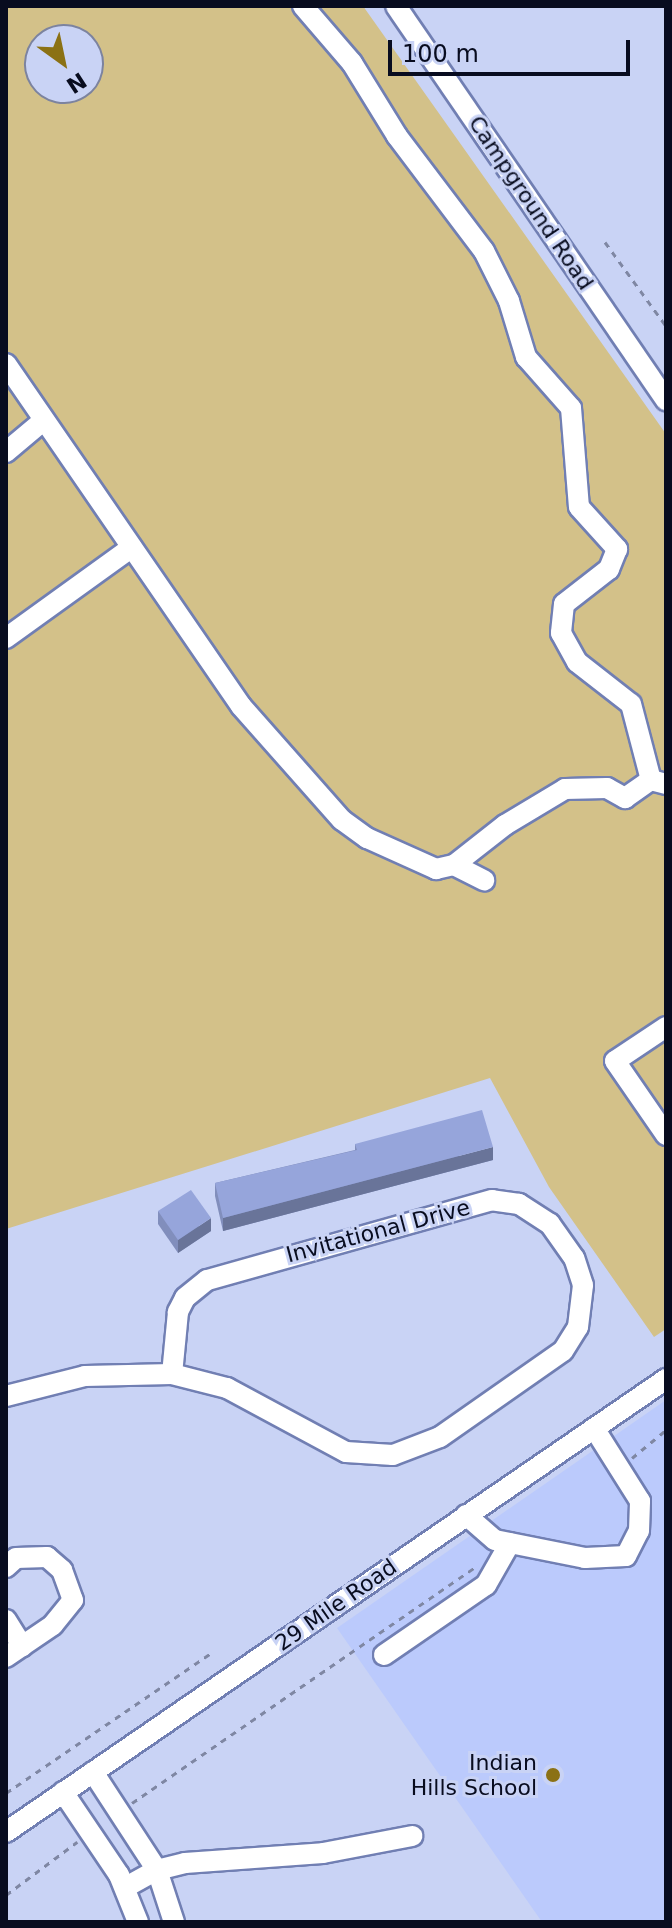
<!DOCTYPE html>
<html>
<head>
<meta charset="utf-8">
<style>
	body { margin:0 }
	#map { position:relative; width:672px; height:1928px; overflow:hidden; background:#c9d3f5; font-family:"DejaVu Sans",sans-serif }
	div>[style] { position:absolute }
	[style*='--x'] { left:calc(var(--x)*1px); top:calc(var(--y)*1px); width:calc(var(--w)*1px); rotate:calc(var(--a)*1deg) }
	.built>* { inset:0; background:#bbcafc }
	.green>* { inset:0; background:#d3c189 }
	.path>* { height:3px; margin-top:-1.5px; transform-origin:0; background:repeating-linear-gradient(90deg,#7f87a3 0 6px,transparent 0 12px) }
	.roads { filter:drop-shadow(2px 0 #717fb3) drop-shadow(-2px 0 #717fb3) drop-shadow(0 2px #717fb3) drop-shadow(0 -2px #717fb3) }
	.minor>* { height:20px; margin:-10px; padding:0 10px; transform-origin:10px; border-radius:10px; background:#fff }
	.wall>* { inset:0; background:#818ebc }
	.shaded-wall>* { inset:0; background:#697499 }
	.building>* { inset:0; background:#96a5db }
	.dots>* { width:22px; height:22px; translate:-50% -50%; box-sizing:border-box; border:4px solid #c9d3f5; border-radius:50% }
	span { translate:-50% -50%; white-space:nowrap; text-align:center; line-height:1.15; -webkit-text-stroke:6px #c9d3f5; paint-order:stroke }
	.street-label { font-size:22px; color:#080c1f }
	.poi-label { font-size:22px; color:#080c1f }
	.right { translate:-100% -50%; text-align:right }
	.frame { position:absolute; inset:0; border:8px solid #080c1f; pointer-events:none }
	.north { position:absolute; left:24px; top:24px; width:80px; height:80px; box-sizing:border-box; background:#c9d3f5; border:2px solid #7c839f; border-radius:50%; rotate:147deg; font-size:22px; font-weight:700; line-height:32px; text-align:center; color:#080c1f }
	.north::after { content:''; display:block; margin:auto; width:28px; height:36px; background:#8b7114; clip-path:polygon(50% 0,100% 100%,50% 72%,0 100%) }
	.scale { position:absolute; left:388px; top:40px; width:242px; height:36px; box-sizing:border-box; border:4px solid #080c1f; border-top:0; padding-left:10px; font-size:24px; line-height:28px; white-space:nowrap; color:#080c1f; -webkit-text-stroke:6px #c9d3f5; paint-order:stroke }
</style>
</head>
<body>
<div id="map">
	<div class="built">
		<i style="clip-path:polygon(666px 1400px,666px 1922px,542px 1922px,337px 1628px)"></i>
	</div>
	<div class="green">
		<i style="clip-path:polygon(evenodd,6px 6px,363px 6px,666px 434px,666px 1329px,654px 1337px,549px 1187px,490px 1078px,6px 1229px,6px 6px,40px 40px,88px 40px,88px 88px,40px 88px,40px 40px)"></i>
	</div>
	<div class="path">
		<i style="--x:605;--y:242;--w:104;--a:54"></i>
		<i style="--x:632;--y:1458;--w:44;--a:-39.5"></i>
		<i style="--x:6;--y:1793;--w:247;--a:-34.3"></i>
		<i style="--x:132;--y:1803;--w:416;--a:-34.5"></i>
		<i style="--x:6;--y:1895;--w:89;--a:-36.7"></i>
	</div>
	<div class="roads">
		<div class="minor">
			<i style="--x:303;--y:6;--w:75;--a:49.3"></i>
			<i style="--x:352;--y:63;--w:86;--a:58.3"></i>
			<i style="--x:397;--y:136;--w:144;--a:52.9"></i>
			<i style="--x:484;--y:251;--w:56;--a:63.4"></i>
			<i style="--x:509;--y:301;--w:59;--a:73.1"></i>
			<i style="--x:526;--y:357;--w:68;--a:48.6"></i>
			<i style="--x:571;--y:408;--w:99;--a:85.4"></i>
			<i style="--x:579;--y:507;--w:57;--a:47.9"></i>
			<i style="--x:617;--y:549;--w:22;--a:112"></i>
			<i style="--x:609;--y:569;--w:57;--a:142.1"></i>
			<i style="--x:564;--y:604;--w:29;--a:96"></i>
			<i style="--x:561;--y:633;--w:33;--a:61"></i>
			<i style="--x:577;--y:662;--w:68;--a:37.9"></i>
			<i style="--x:631;--y:704;--w:79;--a:75.3"></i>
			<i style="--x:396;--y:6;--w:478;--a:55.6"></i>
			<i style="--x:6;--y:364;--w:415;--a:55.5"></i>
			<i style="--x:241;--y:706;--w:152;--a:48.5"></i>
			<i style="--x:342;--y:820;--w:31;--a:36"></i>
			<i style="--x:367;--y:838;--w:76;--a:24.2"></i>
			<i style="--x:436;--y:869;--w:18;--a:-13"></i>
			<i style="--x:454;--y:865;--w:65;--a:-38.1"></i>
			<i style="--x:505;--y:825;--w:70;--a:-31"></i>
			<i style="--x:565;--y:789;--w:42;--a:-1.4"></i>
			<i style="--x:607;--y:788;--w:21;--a:29"></i>
			<i style="--x:625;--y:798;--w:32;--a:-35"></i>
			<i style="--x:651;--y:780;--w:16;--a:15"></i>
			<i style="--x:6;--y:452;--w:48;--a:-40"></i>
			<i style="--x:6;--y:638;--w:155;--a:-35.8"></i>
			<i style="--x:454;--y:865;--w:34;--a:27"></i>
			<i style="--x:666;--y:1027;--w:61;--a:146.3"></i>
			<i style="--x:615;--y:1061;--w:90;--a:55.4"></i>
			<i style="--x:6;--y:1396;--w:81;--a:-14.2"></i>
			<i style="--x:85;--y:1376;--w:87;--a:-1.3"></i>
			<i style="--x:172;--y:1374;--w:57;--a:14.3"></i>
			<i style="--x:227;--y:1388;--w:135;--a:28.3"></i>
			<i style="--x:346;--y:1452;--w:47;--a:3.7"></i>
			<i style="--x:393;--y:1455;--w:50;--a:-21"></i>
			<i style="--x:440;--y:1437;--w:150;--a:-35"></i>
			<i style="--x:563;--y:1351;--w:28;--a:-58"></i>
			<i style="--x:578;--y:1327;--w:42;--a:-83.2"></i>
			<i style="--x:583;--y:1285;--w:28;--a:-108"></i>
			<i style="--x:574;--y:1258;--w:42;--a:-125.2"></i>
			<i style="--x:550;--y:1224;--w:37;--a:-147"></i>
			<i style="--x:519;--y:1204;--w:27;--a:-172"></i>
			<i style="--x:492;--y:1200;--w:296;--a:164.3"></i>
			<i style="--x:207;--y:1280;--w:28;--a:141"></i>
			<i style="--x:185;--y:1298;--w:16;--a:117"></i>
			<i style="--x:178;--y:1312;--w:62;--a:95.5"></i>
			<i style="--x:466;--y:1515;--w:38;--a:41"></i>
			<i style="--x:495;--y:1540;--w:92;--a:11.3"></i>
			<i style="--x:585;--y:1558;--w:41;--a:-2.8"></i>
			<i style="--x:626;--y:1556;--w:28;--a:-63"></i>
			<i style="--x:639;--y:1531;--w:30;--a:-88"></i>
			<i style="--x:640;--y:1501;--w:86;--a:-122.2"></i>
			<i style="--x:6;--y:1567;--w:13;--a:-42"></i>
			<i style="--x:16;--y:1558;--w:31;--a:-2"></i>
			<i style="--x:47;--y:1557;--w:20;--a:41"></i>
			<i style="--x:62;--y:1570;--w:32;--a:70"></i>
			<i style="--x:73;--y:1600;--w:32;--a:129"></i>
			<i style="--x:53;--y:1625;--w:57;--a:145.8"></i>
			<i style="--x:6;--y:1620;--w:31;--a:58"></i>
			<i style="--x:384;--y:1655;--w:124;--a:-34.5"></i>
			<i style="--x:486;--y:1585;--w:48;--a:-60.3"></i>
			<i style="--x:93;--y:1772;--w:117;--a:56.9"></i>
			<i style="--x:157;--y:1870;--w:55;--a:71.9"></i>
			<i style="--x:63;--y:1792;--w:100;--a:56"></i>
			<i style="--x:119;--y:1875;--w:51;--a:68"></i>
			<i style="--x:6;--y:1832;--w:801;--a:-34.46"></i>
			<i style="--x:126;--y:1887;--w:35;--a:-29"></i>
			<i style="--x:157;--y:1870;--w:29;--a:-14"></i>
			<i style="--x:185;--y:1863;--w:138;--a:-4.1"></i>
			<i style="--x:323;--y:1853;--w:91;--a:-10.8"></i>
		</div>
	</div>
	<div class="wall">
		<i style="clip-path:polygon(355px 1144px,493px 1160px,223px 1231px,215px 1196px,215px 1183px,355px 1150px)"></i>
		<i style="clip-path:polygon(158px 1211px,211px 1231px,178px 1253px,158px 1224px)"></i>
	</div>
	<div class="shaded-wall">
		<i style="clip-path:polygon(493px 1147px,493px 1160px,223px 1231px,223px 1218px)"></i>
		<i style="clip-path:polygon(211px 1218px,211px 1231px,178px 1253px,178px 1240px)"></i>
	</div>
	<div class="building">
		<i style="clip-path:polygon(482px 1110px,493px 1147px,223px 1218px,215px 1183px,357px 1150px,355px 1144px)"></i>
		<i style="clip-path:polygon(191px 1190px,211px 1218px,178px 1240px,158px 1211px)"></i>
	</div>
	<div class="dots">
		<i style="left:553px;top:1775px;background:#8b7114"></i>
	</div>
	<div class="street-label">
		<span style="left:531px;top:203px;rotate:56deg">Campground Road</span>
		<span style="left:378px;top:1231px;rotate:-15deg">Invitational Drive</span>
		<span style="left:336px;top:1605px;rotate:-35deg">29 Mile Road</span>
	</div>
	<div class="poi-label">
		<span class="right" style="left:537px;top:1775px">Indian<br>Hills School</span>
	</div>
	<div class="frame"></div>
	<div class="north">N</div>
	<div class="scale">100 m</div>
</div>
</body>
</html>
